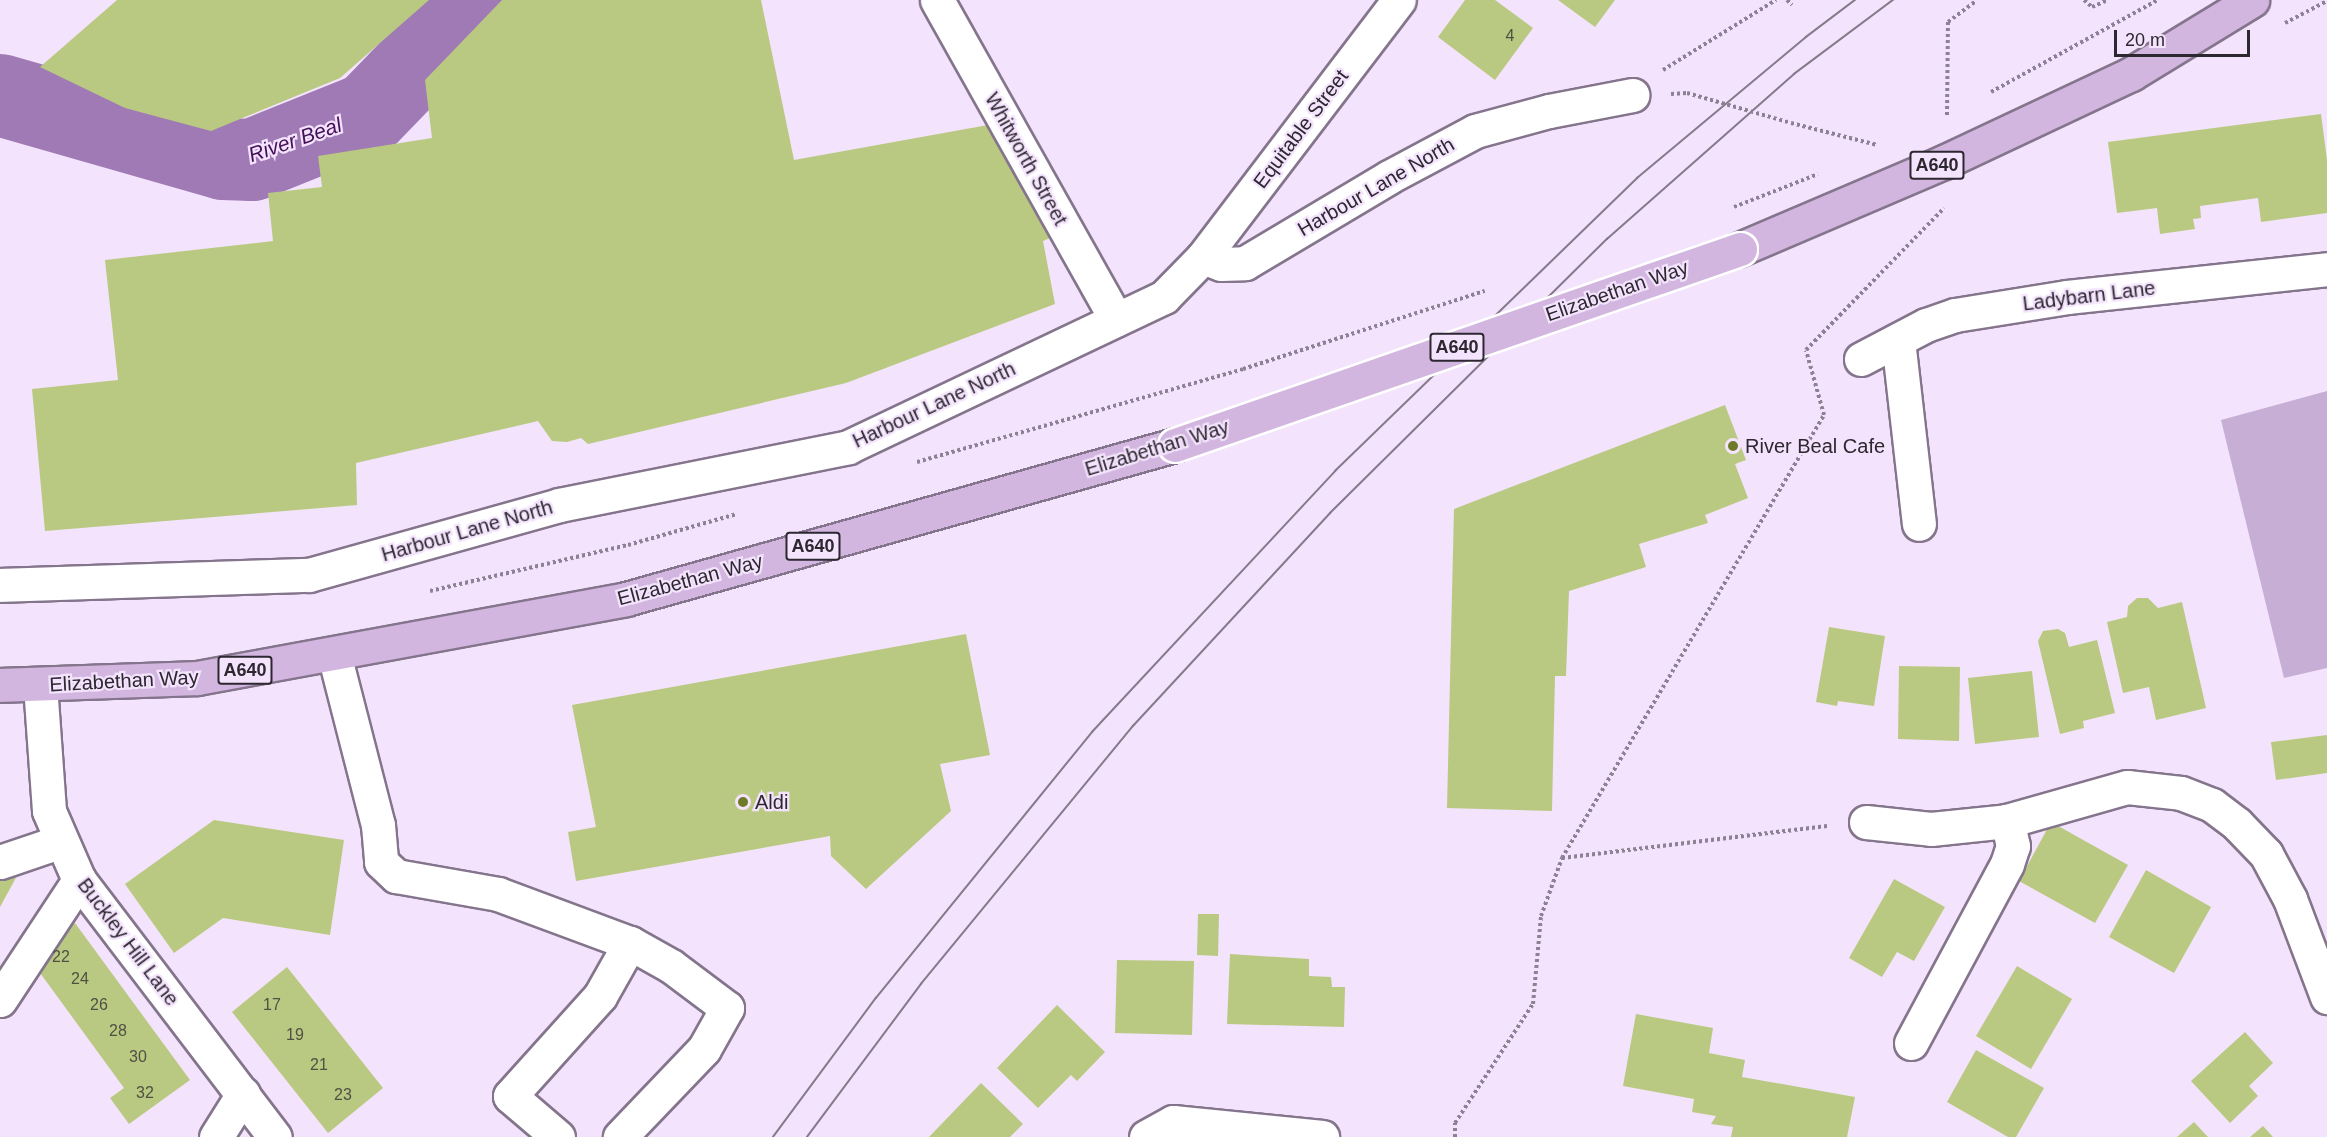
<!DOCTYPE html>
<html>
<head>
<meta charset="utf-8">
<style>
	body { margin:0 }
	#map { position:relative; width:2327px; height:1137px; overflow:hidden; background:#f3e3fc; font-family:Helvetica,sans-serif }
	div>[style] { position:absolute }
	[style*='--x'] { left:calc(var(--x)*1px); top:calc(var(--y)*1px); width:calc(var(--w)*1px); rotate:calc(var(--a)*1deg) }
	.green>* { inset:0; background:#c7aed5 }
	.river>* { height:82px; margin:-41px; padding:0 41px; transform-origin:41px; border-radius:41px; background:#a07ab5 }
	.building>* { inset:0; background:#bac981 }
	.path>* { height:4px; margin-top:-2px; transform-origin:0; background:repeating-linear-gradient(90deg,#8d8293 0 3px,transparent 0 6px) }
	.roads { filter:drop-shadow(2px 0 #84758c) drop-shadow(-2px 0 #84758c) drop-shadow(0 2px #84758c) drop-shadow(0 -2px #84758c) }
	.minor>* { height:33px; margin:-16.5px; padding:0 16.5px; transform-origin:16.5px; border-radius:16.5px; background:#fff }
	.major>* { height:33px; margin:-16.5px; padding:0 16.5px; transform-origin:16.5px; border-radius:16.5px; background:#d2b6e0 }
	.tram>* { height:1.5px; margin:-0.75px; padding:0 0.75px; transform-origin:0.75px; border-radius:0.75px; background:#847a8a }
	.path-bridge>* { height:4px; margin-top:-2px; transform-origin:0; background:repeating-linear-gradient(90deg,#8d8293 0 3px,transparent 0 6px) }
	.bridges { filter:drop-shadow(2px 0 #fff) drop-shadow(-2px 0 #fff) drop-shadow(0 2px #fff) drop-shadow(0 -2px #fff) }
	.major-bridge>* { height:33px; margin:-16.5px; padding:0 16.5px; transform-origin:16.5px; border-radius:16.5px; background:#d2b6e0 }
	.dots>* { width:16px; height:16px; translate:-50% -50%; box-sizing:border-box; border:3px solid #f3e3fc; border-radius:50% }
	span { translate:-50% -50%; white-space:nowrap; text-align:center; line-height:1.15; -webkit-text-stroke:4.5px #f3e3fc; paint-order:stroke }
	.number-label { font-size:16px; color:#505044 }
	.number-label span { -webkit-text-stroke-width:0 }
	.shield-label span { padding:2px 4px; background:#f3e3fc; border:2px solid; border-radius:4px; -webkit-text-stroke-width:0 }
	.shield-label { font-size:18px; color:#2d2730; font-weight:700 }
	.street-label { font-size:20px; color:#2d2730 }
	.poi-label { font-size:20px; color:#2d2730 }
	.left { translate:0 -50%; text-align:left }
	.water-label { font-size:21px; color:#441159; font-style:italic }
	.scale { position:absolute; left:2114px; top:30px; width:136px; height:27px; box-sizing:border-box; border:3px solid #2d2730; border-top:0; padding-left:8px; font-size:18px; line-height:21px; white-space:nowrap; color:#2d2730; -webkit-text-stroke:4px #f3e3fc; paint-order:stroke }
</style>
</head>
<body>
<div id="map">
	<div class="green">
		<i style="clip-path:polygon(2327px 391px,2327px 668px,2284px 678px,2221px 420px)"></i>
	</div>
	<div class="river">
		<i style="--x:0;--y:95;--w:232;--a:16"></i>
		<i style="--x:223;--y:159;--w:29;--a:2"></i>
		<i style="--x:252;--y:160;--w:126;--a:-21.9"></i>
		<i style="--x:369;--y:113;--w:157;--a:-46"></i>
	</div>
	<div class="building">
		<i style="clip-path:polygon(117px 0,429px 0,340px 78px,211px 131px,125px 108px,40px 67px)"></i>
		<i style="clip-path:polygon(502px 0,761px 0,794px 160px,988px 125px,1050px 238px,1043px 241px,1055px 304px,846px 383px,588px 444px,581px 438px,567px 442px,552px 441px,538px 421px,356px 463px,357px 505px,45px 531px,32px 389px,118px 380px,105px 260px,273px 241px,268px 193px,322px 187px,318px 156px,432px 138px,425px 80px)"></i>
		<i style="clip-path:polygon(1465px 0,1495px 0,1533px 28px,1495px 80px,1438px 37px)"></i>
		<i style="clip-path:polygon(1558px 0,1615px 0,1595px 27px)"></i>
		<i style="clip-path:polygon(2321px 114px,2327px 160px,2327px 213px,2261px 222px,2258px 198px,2200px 206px,2201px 218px,2193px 219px,2195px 229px,2160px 234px,2157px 208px,2117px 213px,2108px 142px)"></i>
		<i style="clip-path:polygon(1725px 405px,1746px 460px,1735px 464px,1748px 498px,1705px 515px,1708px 523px,1639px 544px,1646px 567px,1569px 591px,1566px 676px,1555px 676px,1552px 811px,1447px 808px,1454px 509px)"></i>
		<i style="clip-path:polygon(2137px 598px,2148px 598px,2158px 608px,2182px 602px,2206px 708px,2156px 720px,2149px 687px,2123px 693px,2107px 622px,2127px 617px,2128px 606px)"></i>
		<i style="clip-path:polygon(1829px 627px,1885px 636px,1874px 706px,1838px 701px,1837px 706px,1816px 702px)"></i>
		<i style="clip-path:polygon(2058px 629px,2065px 633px,2069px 647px,2097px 640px,2115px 713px,2083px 721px,2084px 728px,2060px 734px,2038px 641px,2043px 631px)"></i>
		<i style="clip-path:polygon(966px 634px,990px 755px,940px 764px,951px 811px,866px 889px,831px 856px,830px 836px,576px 881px,568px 832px,596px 827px,572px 705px)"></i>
		<i style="clip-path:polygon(1899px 666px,1960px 667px,1959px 741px,1898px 739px)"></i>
		<i style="clip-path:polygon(2032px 671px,2039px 737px,1975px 744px,1968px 678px)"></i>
		<i style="clip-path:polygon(2327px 735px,2327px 773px,2276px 780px,2271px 742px)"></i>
		<i style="clip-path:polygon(214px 820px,344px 840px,330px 935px,223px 918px,174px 953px,125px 884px)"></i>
		<i style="clip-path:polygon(2051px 822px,2128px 865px,2095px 923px,2019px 881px)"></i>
		<i style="clip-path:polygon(2146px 870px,2211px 907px,2174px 973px,2109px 937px)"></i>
		<i style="clip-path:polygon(18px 874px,0 907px,0 880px)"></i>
		<i style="clip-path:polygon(1894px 879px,1945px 907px,1914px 961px,1897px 952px,1882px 977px,1849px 958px)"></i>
		<i style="clip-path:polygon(1198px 914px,1219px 914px,1218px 956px,1197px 955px)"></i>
		<i style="clip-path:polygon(75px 923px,190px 1080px,129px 1124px,110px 1098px,124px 1088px,35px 966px,46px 944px)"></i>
		<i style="clip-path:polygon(1230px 954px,1309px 959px,1309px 976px,1331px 977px,1332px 987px,1345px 987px,1344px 1027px,1227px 1024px)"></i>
		<i style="clip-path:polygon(1117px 960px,1194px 961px,1192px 1035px,1115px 1033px)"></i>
		<i style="clip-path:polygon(2017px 966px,2072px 999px,2031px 1069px,1976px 1036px)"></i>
		<i style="clip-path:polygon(287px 967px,383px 1088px,328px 1133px,232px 1012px)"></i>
		<i style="clip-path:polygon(1057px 1005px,1105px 1052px,1077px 1081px,1071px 1075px,1038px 1108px,997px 1068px)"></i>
		<i style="clip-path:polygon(1636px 1014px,1713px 1028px,1709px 1053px,1745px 1060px,1742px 1077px,1855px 1097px,1847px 1137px,1731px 1137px,1733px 1127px,1711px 1124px,1716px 1116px,1692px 1112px,1694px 1099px,1623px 1086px)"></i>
		<i style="clip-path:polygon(2245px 1032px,2273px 1063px,2249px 1086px,2258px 1096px,2230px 1123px,2191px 1081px)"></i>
		<i style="clip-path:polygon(1976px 1050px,2044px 1088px,2016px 1137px,2008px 1137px,1947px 1102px)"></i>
		<i style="clip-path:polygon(981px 1083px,1023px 1124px,1010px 1137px,929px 1137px)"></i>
		<i style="clip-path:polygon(2194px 1122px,2208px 1137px,2177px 1137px)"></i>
		<i style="clip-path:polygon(2263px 1126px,2273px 1137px,2250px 1137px)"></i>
	</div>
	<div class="path">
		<i style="--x:1787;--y:0;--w:7;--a:45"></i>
		<i style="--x:2084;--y:0;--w:11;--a:41"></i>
		<i style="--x:2092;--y:7;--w:17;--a:-24"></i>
		<i style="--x:2285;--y:23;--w:47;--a:-27.6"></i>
		<i style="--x:1663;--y:70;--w:133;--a:-31.8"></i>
		<i style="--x:1991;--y:92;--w:191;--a:-28.9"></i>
		<i style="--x:1671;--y:94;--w:16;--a:-4"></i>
		<i style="--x:1947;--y:115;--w:93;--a:-89.4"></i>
		<i style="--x:1948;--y:22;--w:36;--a:-37"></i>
		<i style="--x:1791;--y:123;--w:89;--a:14.3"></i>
		<i style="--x:917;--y:462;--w:339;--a:-15.9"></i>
		<i style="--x:430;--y:591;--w:203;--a:-13.1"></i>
		<i style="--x:628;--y:545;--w:113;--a:-15.9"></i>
		<i style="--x:1562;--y:858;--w:515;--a:-59.4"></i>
		<i style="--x:1824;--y:415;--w:67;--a:-105.5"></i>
		<i style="--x:1806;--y:350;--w:198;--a:-45.8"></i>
		<i style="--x:1455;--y:1137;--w:14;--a:-90"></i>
		<i style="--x:1455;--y:1123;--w:142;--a:-56.8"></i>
		<i style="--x:1533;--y:1004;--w:88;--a:-84.8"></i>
		<i style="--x:1541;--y:916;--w:62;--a:-70.1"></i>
		<i style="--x:1562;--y:858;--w:267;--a:-6.9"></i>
	</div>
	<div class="roads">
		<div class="minor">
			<i style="--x:937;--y:0;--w:366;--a:60.7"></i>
			<i style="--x:1203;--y:257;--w:323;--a:-52.7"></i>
			<i style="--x:1898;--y:340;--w:185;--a:83.5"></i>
			<i style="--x:1861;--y:359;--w:73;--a:-27.6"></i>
			<i style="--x:1926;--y:325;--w:31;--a:-19"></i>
			<i style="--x:1955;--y:315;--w:113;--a:-9.1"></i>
			<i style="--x:2067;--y:297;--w:262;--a:-6.1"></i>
			<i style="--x:0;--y:585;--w:309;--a:-1.9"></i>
			<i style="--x:309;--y:575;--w:260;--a:-15.6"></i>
			<i style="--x:559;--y:505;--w:295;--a:-11.3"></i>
			<i style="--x:848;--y:447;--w:350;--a:-25.4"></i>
			<i style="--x:1164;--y:297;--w:56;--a:-45.7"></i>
			<i style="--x:1203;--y:257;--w:19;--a:21"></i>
			<i style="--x:1221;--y:264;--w:24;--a:-2"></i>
			<i style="--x:1245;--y:263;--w:168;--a:-30.8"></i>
			<i style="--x:1389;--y:177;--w:98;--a:-28.1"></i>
			<i style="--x:1475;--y:131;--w:77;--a:-15.1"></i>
			<i style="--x:1549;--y:111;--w:85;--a:-10.9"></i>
			<i style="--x:334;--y:654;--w:177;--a:75.6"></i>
			<i style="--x:378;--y:825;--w:37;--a:85"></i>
			<i style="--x:381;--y:862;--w:21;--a:43"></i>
			<i style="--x:396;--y:876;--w:104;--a:10"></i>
			<i style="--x:498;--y:894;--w:141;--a:20.4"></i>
			<i style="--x:630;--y:943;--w:47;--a:29.3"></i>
			<i style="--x:671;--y:966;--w:70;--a:36.9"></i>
			<i style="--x:727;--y:1008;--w:47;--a:119.3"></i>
			<i style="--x:704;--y:1049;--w:122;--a:133.7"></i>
			<i style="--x:40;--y:685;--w:126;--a:85.9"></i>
			<i style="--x:49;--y:811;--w:75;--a:66.5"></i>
			<i style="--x:79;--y:880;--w:323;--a:52.7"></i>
			<i style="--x:1866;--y:822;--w:65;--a:6.1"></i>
			<i style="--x:1931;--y:829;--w:76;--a:-6"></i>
			<i style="--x:2007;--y:821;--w:125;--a:-15.8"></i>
			<i style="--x:2127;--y:787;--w:54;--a:6.3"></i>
			<i style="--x:2181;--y:793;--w:33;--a:21"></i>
			<i style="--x:2212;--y:805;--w:31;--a:37"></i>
			<i style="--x:2237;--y:824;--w:42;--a:46"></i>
			<i style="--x:2266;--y:854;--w:51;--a:61.9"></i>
			<i style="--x:2290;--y:899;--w:105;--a:69.3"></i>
			<i style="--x:0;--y:862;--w:65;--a:-18.7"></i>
			<i style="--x:0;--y:1000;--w:144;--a:-56.6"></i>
			<i style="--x:1911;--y:1043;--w:203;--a:-61.8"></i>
			<i style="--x:2007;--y:864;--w:19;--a:-72"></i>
			<i style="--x:2013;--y:846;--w:26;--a:-103"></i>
			<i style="--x:216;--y:1137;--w:51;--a:-57.9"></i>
			<i style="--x:558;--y:1137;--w:63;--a:-139.5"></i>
			<i style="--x:510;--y:1096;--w:135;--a:-48"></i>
			<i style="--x:600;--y:996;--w:61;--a:-60.5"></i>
			<i style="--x:1146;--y:1137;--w:31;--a:-29"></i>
			<i style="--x:1173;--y:1122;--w:150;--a:5.7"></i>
		</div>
		<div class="major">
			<i style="--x:1740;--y:249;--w:222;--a:-23.1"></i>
			<i style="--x:1944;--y:162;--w:207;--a:-25.2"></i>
			<i style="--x:2131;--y:74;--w:142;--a:-31.4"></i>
			<i style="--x:0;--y:685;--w:197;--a:-2"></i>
			<i style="--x:197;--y:678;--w:436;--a:-10.4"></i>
			<i style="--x:626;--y:599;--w:570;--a:-15.67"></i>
		</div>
	</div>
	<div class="tram">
		<i style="--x:773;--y:1137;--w:173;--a:-53.5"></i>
		<i style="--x:876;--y:998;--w:343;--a:-50.9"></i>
		<i style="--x:1092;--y:732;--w:357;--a:-47"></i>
		<i style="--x:1335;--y:471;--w:421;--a:-44.1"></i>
		<i style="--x:1637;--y:178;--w:220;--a:-39.8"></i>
		<i style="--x:1806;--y:37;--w:61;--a:-37.1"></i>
		<i style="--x:807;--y:1137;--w:191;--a:-53.3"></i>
		<i style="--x:921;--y:984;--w:334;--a:-50.6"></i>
		<i style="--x:1133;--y:726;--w:290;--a:-47.2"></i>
		<i style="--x:1330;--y:513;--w:390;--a:-44.7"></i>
		<i style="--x:1607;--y:239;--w:249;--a:-41.4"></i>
		<i style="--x:1794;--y:74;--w:124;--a:-36.8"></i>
	</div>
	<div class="path-bridge">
		<i style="--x:1687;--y:93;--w:108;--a:16.1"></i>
		<i style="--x:1734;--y:207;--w:90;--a:-21.4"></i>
		<i style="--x:1243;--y:369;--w:254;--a:-17.9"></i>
	</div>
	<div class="bridges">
		<div class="major-bridge">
			<i style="--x:1175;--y:445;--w:598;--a:-19.13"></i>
		</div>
	</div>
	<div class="dots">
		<i style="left:1733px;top:446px;background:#6d7a27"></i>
		<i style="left:743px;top:802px;background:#6d7a27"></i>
	</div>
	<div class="number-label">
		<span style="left:1510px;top:36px">4</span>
		<span style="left:61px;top:957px">22</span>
		<span style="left:80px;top:979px">24</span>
		<span style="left:99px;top:1005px">26</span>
		<span style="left:272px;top:1005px">17</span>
		<span style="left:118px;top:1031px">28</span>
		<span style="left:295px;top:1035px">19</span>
		<span style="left:138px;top:1057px">30</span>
		<span style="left:319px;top:1065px">21</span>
		<span style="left:145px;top:1093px">32</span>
		<span style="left:343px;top:1095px">23</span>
	</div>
	<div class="shield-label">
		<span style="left:1937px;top:165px">A640</span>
		<span style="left:1457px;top:347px">A640</span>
		<span style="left:813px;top:546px">A640</span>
		<span style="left:245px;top:670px">A640</span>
	</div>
	<div class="street-label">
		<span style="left:1301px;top:129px;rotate:-53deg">Equitable Street</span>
		<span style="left:1026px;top:159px;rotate:61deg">Whitworth Street</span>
		<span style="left:1376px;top:187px;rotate:-30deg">Harbour Lane North</span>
		<span style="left:1617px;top:291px;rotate:-19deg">Elizabethan Way</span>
		<span style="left:2089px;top:296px;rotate:-7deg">Ladybarn Lane</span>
		<span style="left:934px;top:405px;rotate:-25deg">Harbour Lane North</span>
		<span style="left:1157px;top:448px;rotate:-17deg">Elizabethan Way</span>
		<span style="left:467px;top:531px;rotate:-16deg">Harbour Lane North</span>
		<span style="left:690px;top:580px;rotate:-15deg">Elizabethan Way</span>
		<span style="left:124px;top:681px;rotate:-3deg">Elizabethan Way</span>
		<span style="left:128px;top:942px;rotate:53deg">Buckley Hill Lane</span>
	</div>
	<div class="poi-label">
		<span class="left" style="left:1745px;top:446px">River Beal Cafe</span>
		<span class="left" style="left:755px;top:802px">Aldi</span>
	</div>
	<div class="water-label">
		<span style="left:295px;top:140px;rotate:-19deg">River Beal</span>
	</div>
	<div class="scale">20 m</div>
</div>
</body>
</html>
